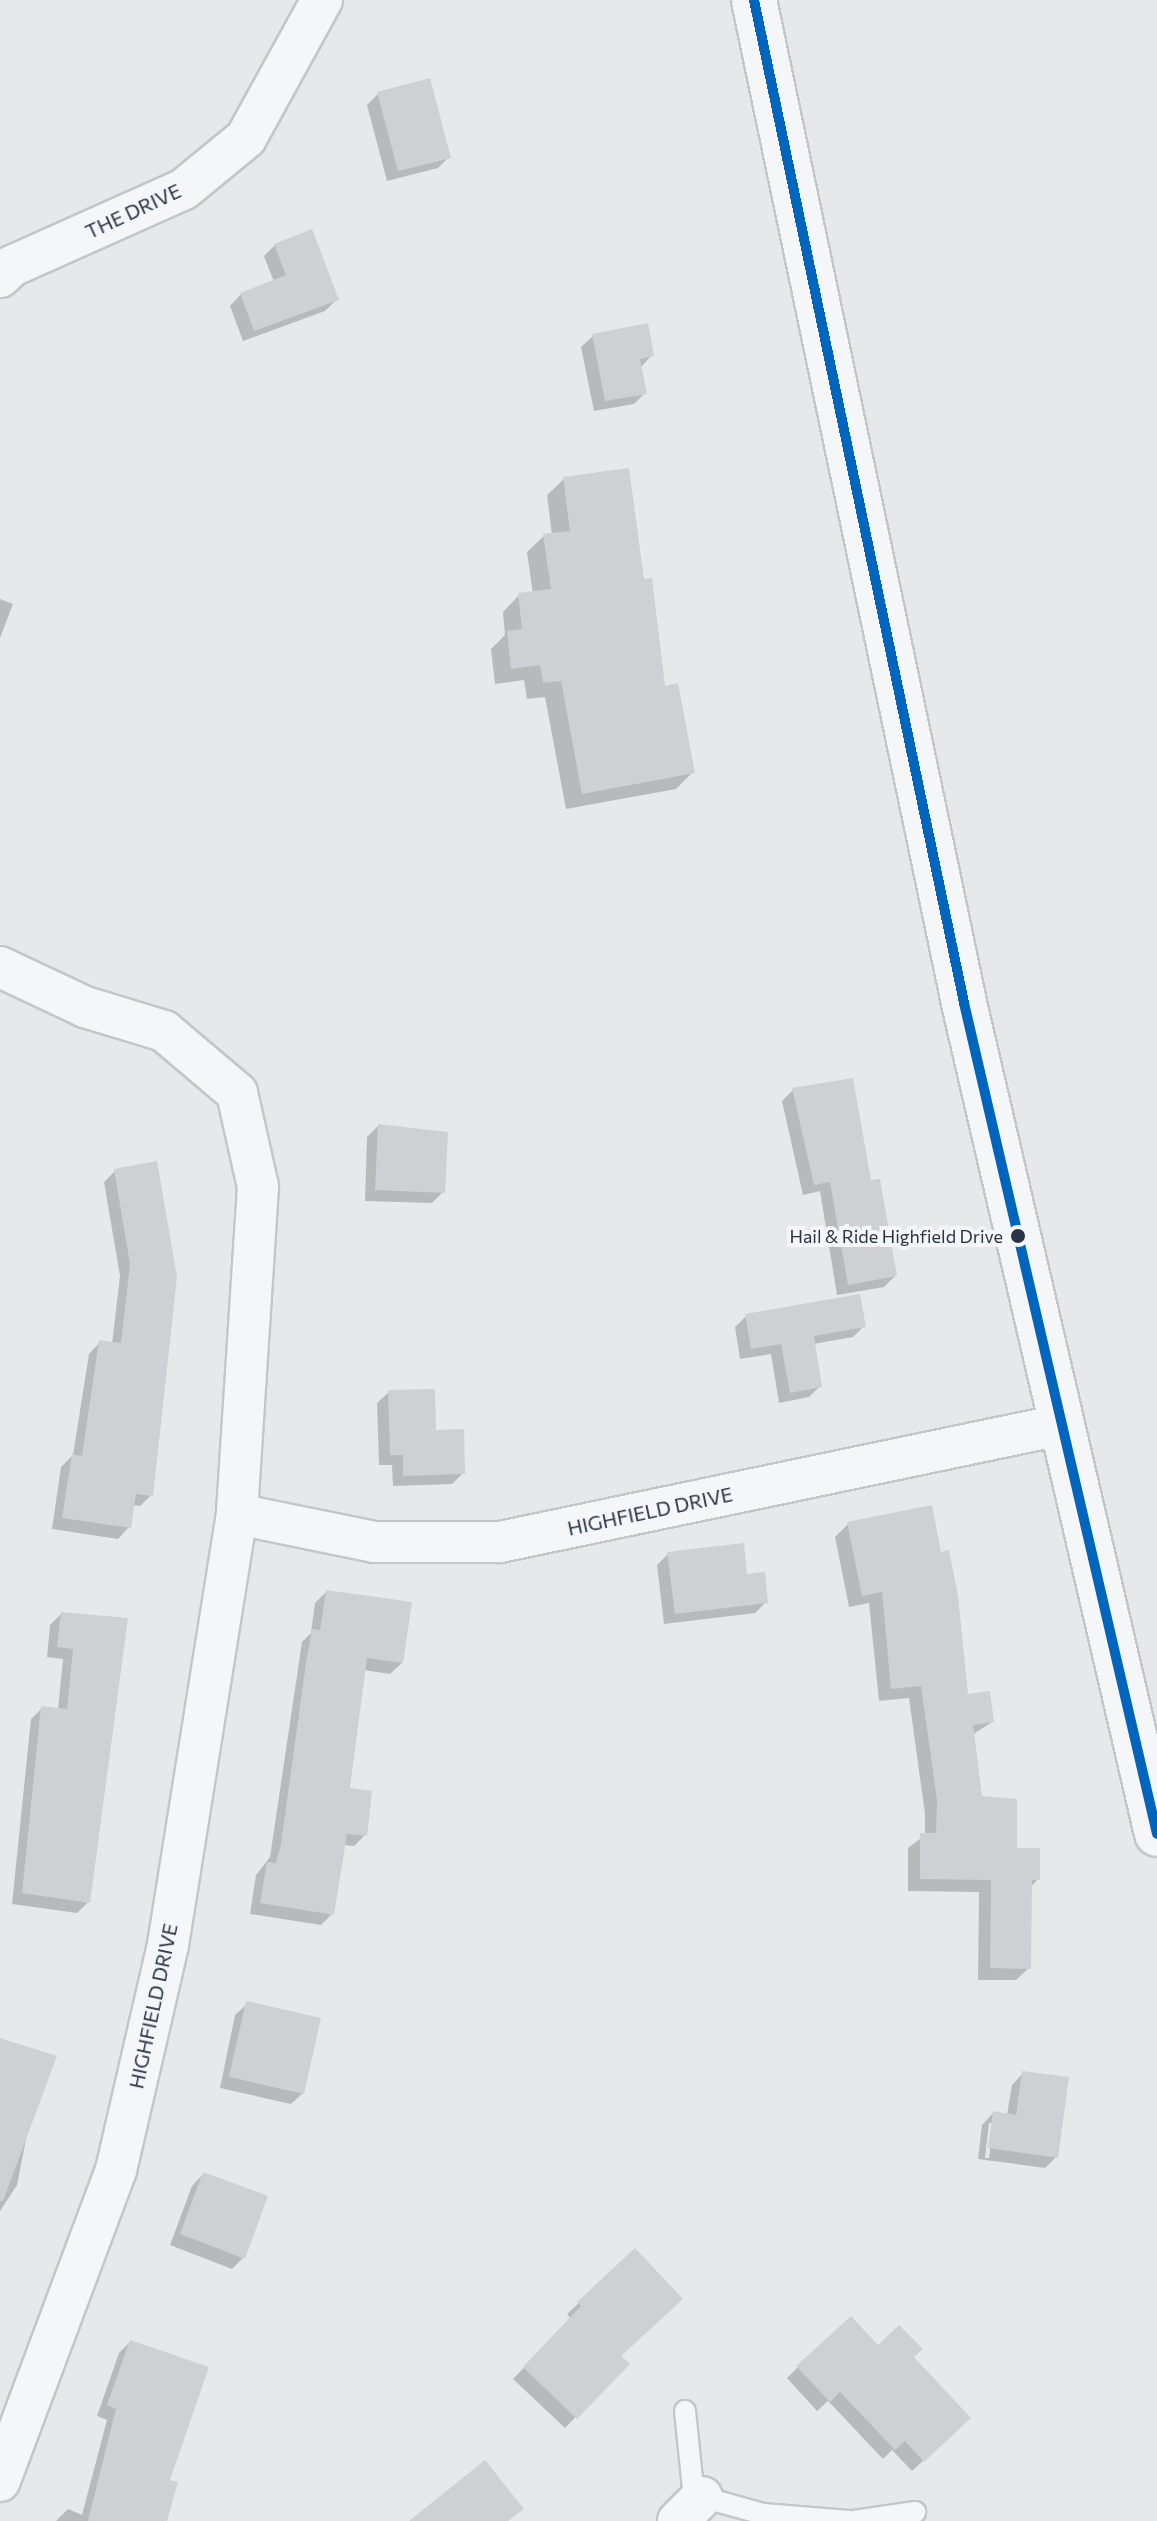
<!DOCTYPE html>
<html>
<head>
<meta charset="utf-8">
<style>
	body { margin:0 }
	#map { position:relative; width:1157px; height:2521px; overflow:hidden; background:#e6e8ea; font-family:Commissioner,sans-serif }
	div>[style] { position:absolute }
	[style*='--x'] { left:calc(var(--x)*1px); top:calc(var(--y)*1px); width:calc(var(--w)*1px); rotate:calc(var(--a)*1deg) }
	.shadow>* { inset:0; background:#0003 }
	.building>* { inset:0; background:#ced0d3 }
	.roads { filter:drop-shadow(2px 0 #c4c6c8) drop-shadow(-2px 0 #c4c6c8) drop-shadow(0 2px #c4c6c8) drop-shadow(0 -2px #c4c6c8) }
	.service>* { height:20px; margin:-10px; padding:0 10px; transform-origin:10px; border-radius:10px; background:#f5f6f7 }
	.minor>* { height:40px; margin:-20px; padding:0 20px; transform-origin:20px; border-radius:20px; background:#f5f6f7 }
	.tertiary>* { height:44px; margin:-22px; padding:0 22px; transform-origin:22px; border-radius:22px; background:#f5f6f7 }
	.bus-1>* { height:10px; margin:-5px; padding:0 5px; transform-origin:5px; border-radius:5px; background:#0065bd }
	.dots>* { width:22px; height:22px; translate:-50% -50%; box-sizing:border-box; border:4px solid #f4f6f9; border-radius:50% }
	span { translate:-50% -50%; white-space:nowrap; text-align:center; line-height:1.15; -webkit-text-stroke:8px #f4f6f9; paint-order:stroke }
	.bus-label { font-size:18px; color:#2b3445 }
	.right { translate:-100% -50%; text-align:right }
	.street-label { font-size:20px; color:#2b3445 }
</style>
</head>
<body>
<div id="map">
	<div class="shadow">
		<i style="clip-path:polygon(378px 94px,449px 157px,438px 168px,387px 181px,367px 105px)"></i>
		<i style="clip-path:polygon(275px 245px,336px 300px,325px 311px,243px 341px,230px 306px,241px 294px,274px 282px,264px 256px)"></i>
		<i style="clip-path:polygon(593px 336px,652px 355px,640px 368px,645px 393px,634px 404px,594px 411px,581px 347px)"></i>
		<i style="clip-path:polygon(564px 479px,642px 581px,663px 688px,693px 772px,676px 789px,566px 809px,545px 697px,527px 699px,524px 680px,495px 684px,491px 649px,505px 635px,503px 612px,519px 595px,533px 594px,527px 552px,544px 536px,552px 535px,547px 495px)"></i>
		<i style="clip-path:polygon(0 599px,13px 604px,0 638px)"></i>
		<i style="clip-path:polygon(793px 1090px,869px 1183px,895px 1276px,884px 1287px,837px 1295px,820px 1191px,803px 1195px,782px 1101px)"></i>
		<i style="clip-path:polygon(378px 1126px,443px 1192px,432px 1203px,365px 1201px,367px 1137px)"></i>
		<i style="clip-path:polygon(156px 1164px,151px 1495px,140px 1506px,132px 1505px,129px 1527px,118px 1539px,52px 1529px,61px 1467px,73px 1455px,89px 1354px,100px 1342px,112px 1344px,120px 1276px,104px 1182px,115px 1171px)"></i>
		<i style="clip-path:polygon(746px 1316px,864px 1326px,853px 1337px,813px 1344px,820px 1386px,809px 1397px,779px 1403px,771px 1354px,740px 1359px,735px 1327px)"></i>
		<i style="clip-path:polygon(389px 1392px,435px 1432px,463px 1473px,452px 1484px,393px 1486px,392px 1465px,379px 1465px,377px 1403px)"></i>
		<i style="clip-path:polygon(848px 1524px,966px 1697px,992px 1722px,972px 1735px,981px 1798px,1038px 1879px,1030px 1888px,1029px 1968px,1016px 1980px,978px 1980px,979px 1892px,908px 1891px,908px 1848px,925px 1835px,925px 1814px,909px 1698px,879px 1701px,869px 1603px,849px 1607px,835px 1537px)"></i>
		<i style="clip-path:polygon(668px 1554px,746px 1576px,766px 1602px,755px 1613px,664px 1624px,657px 1565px)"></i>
		<i style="clip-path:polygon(326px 1592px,402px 1663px,390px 1674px,363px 1670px,348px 1790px,365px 1835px,354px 1846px,343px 1845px,332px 1914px,321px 1925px,250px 1914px,256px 1875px,270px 1857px,302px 1642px,311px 1633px,315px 1603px)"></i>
		<i style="clip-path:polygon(61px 1614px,126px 1620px,88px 1902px,77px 1913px,12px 1904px,31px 1719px,42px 1708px,58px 1710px,63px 1659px,47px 1657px,50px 1625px)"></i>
		<i style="clip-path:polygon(247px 2004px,303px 2093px,291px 2104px,220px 2088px,235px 2015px)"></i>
		<i style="clip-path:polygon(evenodd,1023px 2073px,1056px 2157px,1045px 2168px,978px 2159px,982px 2125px,993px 2113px,1007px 2115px,1012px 2085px,1023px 2073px,989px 2123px,993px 2123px,989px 2158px,985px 2158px,989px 2123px)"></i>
		<i style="clip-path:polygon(0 2122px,28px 2129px,17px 2185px,0 2211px)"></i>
		<i style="clip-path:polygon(203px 2174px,243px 2258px,232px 2269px,170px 2245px,192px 2186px)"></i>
		<i style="clip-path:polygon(635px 2251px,619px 2356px,627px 2364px,565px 2428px,513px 2379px,571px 2319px,567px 2314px)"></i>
		<i style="clip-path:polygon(130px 2342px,133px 2521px,56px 2521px,68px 2509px,82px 2515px,107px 2420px,97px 2416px,119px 2353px)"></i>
		<i style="clip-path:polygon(878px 2347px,912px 2357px,958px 2429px,912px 2471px,892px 2450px,883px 2459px,828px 2401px,817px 2411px,787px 2378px,798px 2367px)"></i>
	</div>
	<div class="building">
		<i style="clip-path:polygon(430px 78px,451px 158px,398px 171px,377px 92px)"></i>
		<i style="clip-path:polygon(312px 229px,339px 300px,254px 331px,240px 293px,286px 275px,274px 244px)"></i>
		<i style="clip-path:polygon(648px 323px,654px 356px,640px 359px,647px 394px,605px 401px,592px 334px)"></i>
		<i style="clip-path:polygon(629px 468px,644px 579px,652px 578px,665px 686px,678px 683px,695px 773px,582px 794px,561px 681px,543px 683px,540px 665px,511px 669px,507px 631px,522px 629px,518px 593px,551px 589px,543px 534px,570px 531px,563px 477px)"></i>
		<i style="clip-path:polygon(853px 1078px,871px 1180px,880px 1179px,897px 1276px,848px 1285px,830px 1182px,814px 1185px,792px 1088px)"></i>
		<i style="clip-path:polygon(378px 1124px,448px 1132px,445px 1193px,375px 1190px)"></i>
		<i style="clip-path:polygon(157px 1161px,177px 1277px,153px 1496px,136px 1494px,131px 1528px,62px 1518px,72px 1454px,82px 1456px,99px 1340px,121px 1343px,130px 1264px,114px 1169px)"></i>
		<i style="clip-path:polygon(860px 1294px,866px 1327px,814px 1336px,822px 1387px,790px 1393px,781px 1344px,751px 1349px,745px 1314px)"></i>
		<i style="clip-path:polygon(435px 1389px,436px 1430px,464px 1429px,465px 1474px,403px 1476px,403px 1455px,390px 1455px,388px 1390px)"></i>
		<i style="clip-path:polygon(932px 1505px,941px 1552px,949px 1550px,958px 1596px,968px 1694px,990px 1691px,994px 1722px,973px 1725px,982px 1796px,1017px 1799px,1017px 1848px,1040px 1848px,1040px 1880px,1032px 1880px,1031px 1969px,990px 1968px,991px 1880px,920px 1879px,920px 1833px,936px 1833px,937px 1800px,921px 1686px,891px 1689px,882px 1592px,862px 1596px,847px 1522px)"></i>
		<i style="clip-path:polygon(744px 1543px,747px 1574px,765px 1572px,768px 1603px,675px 1614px,667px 1552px)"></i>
		<i style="clip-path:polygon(326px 1590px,412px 1602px,403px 1663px,367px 1658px,350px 1788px,372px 1791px,367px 1836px,347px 1834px,334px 1915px,260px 1903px,267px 1862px,276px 1863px,281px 1844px,306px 1663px,312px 1629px,320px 1630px)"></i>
		<i style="clip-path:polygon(61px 1612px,128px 1618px,90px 1903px,22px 1893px,41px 1706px,67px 1709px,73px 1649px,57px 1647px)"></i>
		<i style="clip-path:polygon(246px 2001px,321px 2018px,304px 2094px,229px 2077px)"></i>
		<i style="clip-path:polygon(0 2038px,57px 2056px,3px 2201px,0 2201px)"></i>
		<i style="clip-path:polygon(1022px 2071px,1069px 2077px,1058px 2158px,988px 2148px,993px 2111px,1016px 2115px)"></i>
		<i style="clip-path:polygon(203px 2172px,268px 2196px,245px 2259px,180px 2234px)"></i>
		<i style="clip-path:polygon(635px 2248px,683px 2299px,621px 2356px,630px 2364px,577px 2419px,523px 2367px,581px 2306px,577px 2302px)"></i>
		<i style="clip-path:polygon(851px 2316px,878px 2345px,899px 2325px,923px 2349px,914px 2357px,971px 2418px,924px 2462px,905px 2441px,895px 2450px,840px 2392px,830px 2402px,796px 2366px)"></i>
		<i style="clip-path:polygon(130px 2340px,209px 2367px,170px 2480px,178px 2482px,167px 2521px,88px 2521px,116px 2409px,107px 2405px)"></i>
		<i style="clip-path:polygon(485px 2460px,524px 2509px,508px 2521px,409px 2521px)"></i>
	</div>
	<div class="roads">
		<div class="service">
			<i style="--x:685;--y:2411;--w:77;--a:84.1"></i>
			<i style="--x:693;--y:2488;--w:13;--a:45"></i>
			<i style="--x:702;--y:2497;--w:63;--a:15.6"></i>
			<i style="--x:763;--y:2514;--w:86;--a:4.7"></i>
			<i style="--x:854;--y:2521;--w:62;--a:-8.4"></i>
		</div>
		<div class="minor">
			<i style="--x:0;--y:277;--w:16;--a:-43"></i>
			<i style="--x:12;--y:266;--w:188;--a:-24.1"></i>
			<i style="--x:184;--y:189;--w:80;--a:-39.4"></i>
			<i style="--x:246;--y:138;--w:158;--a:-61.2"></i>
			<i style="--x:0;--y:967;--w:94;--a:25.2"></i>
			<i style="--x:85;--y:1007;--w:83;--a:16.9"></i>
			<i style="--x:164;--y:1031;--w:96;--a:40.3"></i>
			<i style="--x:237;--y:1093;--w:96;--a:77.4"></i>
			<i style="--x:258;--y:1187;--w:328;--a:93.7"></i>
			<i style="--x:237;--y:1514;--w:436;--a:99.1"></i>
			<i style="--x:168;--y:1945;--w:231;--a:103"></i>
			<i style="--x:116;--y:2170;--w:332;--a:110.5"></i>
			<i style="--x:237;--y:1514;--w:141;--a:11.5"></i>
			<i style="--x:375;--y:1542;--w:125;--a:0"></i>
			<i style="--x:500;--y:1542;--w:572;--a:-11.8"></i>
			<i style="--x:678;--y:2521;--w:34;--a:-45"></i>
		</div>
		<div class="tertiary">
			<i style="--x:754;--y:0;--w:1025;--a:78.17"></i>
			<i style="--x:964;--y:1003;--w:853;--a:76.92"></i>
		</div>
	</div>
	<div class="bus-1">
		<i style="--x:754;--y:0;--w:1025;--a:78.17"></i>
		<i style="--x:964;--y:1003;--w:853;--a:76.92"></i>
	</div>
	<div class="dots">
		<i style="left:1018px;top:1236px;background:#2b3445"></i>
	</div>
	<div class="bus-label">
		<span class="right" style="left:1003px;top:1236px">Hail &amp; Ride Highfield Drive</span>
	</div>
	<div class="street-label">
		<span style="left:133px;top:211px;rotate:-25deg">THE DRIVE</span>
		<span style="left:650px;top:1511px;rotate:-12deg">HIGHFIELD DRIVE</span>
		<span style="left:153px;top:2006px;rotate:-78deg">HIGHFIELD DRIVE</span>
	</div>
</div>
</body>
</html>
